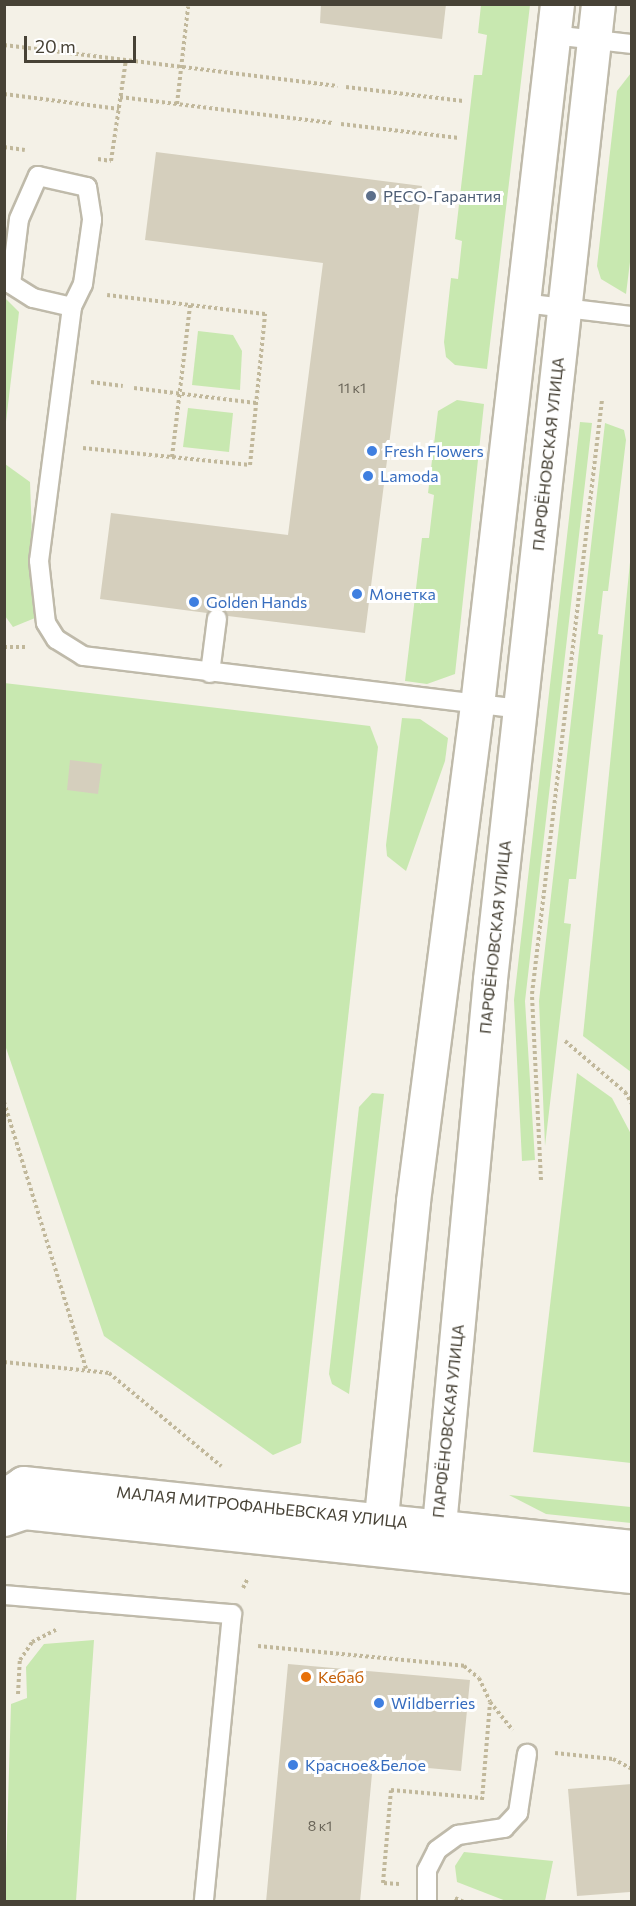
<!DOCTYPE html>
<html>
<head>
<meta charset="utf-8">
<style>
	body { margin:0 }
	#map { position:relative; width:636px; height:1906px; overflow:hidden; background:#f4f1e7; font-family:Commissioner,sans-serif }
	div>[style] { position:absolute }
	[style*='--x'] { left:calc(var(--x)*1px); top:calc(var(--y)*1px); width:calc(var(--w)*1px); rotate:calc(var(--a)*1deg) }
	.green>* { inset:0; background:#c8e8b0 }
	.building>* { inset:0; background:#d5cfbd }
	.path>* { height:4px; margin-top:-2px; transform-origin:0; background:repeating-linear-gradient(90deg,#c1b89b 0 3px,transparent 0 6px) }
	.roads { filter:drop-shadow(2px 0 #bfbaaa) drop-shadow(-2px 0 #bfbaaa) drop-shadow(0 2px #bfbaaa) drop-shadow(0 -2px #bfbaaa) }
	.service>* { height:18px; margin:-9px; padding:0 9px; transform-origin:9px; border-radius:9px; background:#fff }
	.tertiary>* { height:33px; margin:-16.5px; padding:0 16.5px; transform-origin:16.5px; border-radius:16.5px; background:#fff }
	.dots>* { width:16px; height:16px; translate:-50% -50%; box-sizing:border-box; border:3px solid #fff; border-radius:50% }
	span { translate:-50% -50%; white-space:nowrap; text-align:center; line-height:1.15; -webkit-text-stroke:6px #fff; paint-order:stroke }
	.number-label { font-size:14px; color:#6a6558 }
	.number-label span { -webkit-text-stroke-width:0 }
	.service-label { font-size:16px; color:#4e5e75 }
	.left { translate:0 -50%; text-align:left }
	.shop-label { font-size:16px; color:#366cbe }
	.street-label { font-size:16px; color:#474236 }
	.food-label { font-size:16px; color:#c56008 }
	.frame { position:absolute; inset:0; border:6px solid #474236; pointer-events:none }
	.scale { position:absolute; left:24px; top:36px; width:112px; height:27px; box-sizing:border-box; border:3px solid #474236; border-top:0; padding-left:8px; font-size:18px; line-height:21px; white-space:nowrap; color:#474236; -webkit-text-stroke:4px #fff; paint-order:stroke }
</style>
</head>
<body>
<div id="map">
	<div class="green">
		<i style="clip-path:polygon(481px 5px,530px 5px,487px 369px,455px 365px,446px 357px,444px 342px,451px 278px,458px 279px,462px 241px,455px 239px,474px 75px,482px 75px,487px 35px,478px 33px)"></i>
		<i style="clip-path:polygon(631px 73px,632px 246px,626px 294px,601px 279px,597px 266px,617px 91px)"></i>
		<i style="clip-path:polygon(5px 298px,19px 312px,5px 430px)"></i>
		<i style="clip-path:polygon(198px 331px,233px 335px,242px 351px,240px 390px,192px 385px)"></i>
		<i style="clip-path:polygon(457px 400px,484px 404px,455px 674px,427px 684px,405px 681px,422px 538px,429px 538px,434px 495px,428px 493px,438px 411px)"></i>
		<i style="clip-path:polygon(188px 408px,233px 413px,229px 452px,183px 447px)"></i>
		<i style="clip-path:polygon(580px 422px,592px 423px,525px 1001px,535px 1160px,522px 1161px,514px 1000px)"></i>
		<i style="clip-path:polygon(605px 423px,624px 430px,626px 440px,608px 591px,603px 591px,598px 634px,603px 635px,576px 879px,569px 879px,564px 923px,571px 924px,545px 1146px,539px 1001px)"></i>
		<i style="clip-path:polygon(5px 464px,30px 482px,35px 618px,13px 627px,5px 616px)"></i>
		<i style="clip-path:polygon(631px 552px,631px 1072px,583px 1036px)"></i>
		<i style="clip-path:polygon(4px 683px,370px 726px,378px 747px,301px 1443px,273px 1455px,104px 1336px,5px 1045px)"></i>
		<i style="clip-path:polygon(402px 718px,420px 719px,448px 738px,445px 761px,406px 871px,387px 856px,386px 845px)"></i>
		<i style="clip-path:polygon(577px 1073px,612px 1098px,631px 1134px,631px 1463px,533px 1452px)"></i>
		<i style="clip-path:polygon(372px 1093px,384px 1094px,349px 1394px,332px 1384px,329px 1374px,359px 1107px)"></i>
		<i style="clip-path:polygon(509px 1495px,631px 1507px,631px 1523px,546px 1514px)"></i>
		<i style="clip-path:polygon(94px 1640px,76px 1901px,5px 1901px,11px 1704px,27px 1698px,26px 1667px,44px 1644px)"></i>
		<i style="clip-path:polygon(464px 1852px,553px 1861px,545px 1901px,506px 1901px,457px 1882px,455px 1866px)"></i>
	</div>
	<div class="building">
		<i style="clip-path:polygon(321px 4px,446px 4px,442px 39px,320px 23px)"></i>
		<i style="clip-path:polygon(156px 152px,422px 186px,365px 633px,228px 616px,218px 607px,207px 613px,100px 599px,111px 513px,288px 535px,323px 263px,145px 240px)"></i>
		<i style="clip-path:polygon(70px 760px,102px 764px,98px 794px,67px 790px)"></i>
		<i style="clip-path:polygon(288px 1664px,470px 1680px,461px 1771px,373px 1763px,360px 1902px,266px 1902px)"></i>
		<i style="clip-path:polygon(632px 1784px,630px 1892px,577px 1896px,568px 1789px)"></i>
	</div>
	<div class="path">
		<i style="--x:4;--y:45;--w:336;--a:7"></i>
		<i style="--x:346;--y:87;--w:118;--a:6.8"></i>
		<i style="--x:4;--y:94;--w:116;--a:7.4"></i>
		<i style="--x:120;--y:97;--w:214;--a:7"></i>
		<i style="--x:177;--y:104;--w:98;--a:-83.5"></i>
		<i style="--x:341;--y:124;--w:119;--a:6.8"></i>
		<i style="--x:4;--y:147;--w:21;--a:8"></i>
		<i style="--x:98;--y:159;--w:13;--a:9"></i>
		<i style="--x:111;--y:161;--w:102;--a:-81.6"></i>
		<i style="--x:91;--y:382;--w:32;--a:7"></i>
		<i style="--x:134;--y:388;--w:123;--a:7"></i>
		<i style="--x:83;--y:448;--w:168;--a:5.8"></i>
		<i style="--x:250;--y:465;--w:152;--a:-84.3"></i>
		<i style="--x:265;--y:314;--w:159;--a:-173.1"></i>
		<i style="--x:172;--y:457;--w:153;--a:-83.2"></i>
		<i style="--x:4;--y:647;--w:23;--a:0"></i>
		<i style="--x:565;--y:1041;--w:79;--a:40.4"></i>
		<i style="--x:625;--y:1092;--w:14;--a:60"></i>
		<i style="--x:4;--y:1102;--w:279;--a:72.9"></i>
		<i style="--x:541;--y:1180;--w:186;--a:-92.8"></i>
		<i style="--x:532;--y:994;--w:598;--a:-83.28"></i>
		<i style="--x:4;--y:1362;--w:106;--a:6"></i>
		<i style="--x:109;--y:1373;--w:146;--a:39.7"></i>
		<i style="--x:243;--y:1588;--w:11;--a:-63"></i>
		<i style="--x:258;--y:1646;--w:207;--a:5.5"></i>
		<i style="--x:464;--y:1666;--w:19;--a:39"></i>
		<i style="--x:479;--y:1678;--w:26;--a:65"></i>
		<i style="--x:490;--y:1702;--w:36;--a:51"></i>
		<i style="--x:18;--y:1694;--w:34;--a:-87"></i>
		<i style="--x:20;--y:1660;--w:22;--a:-56"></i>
		<i style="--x:32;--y:1642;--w:27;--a:-27"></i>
		<i style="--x:555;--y:1753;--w:58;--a:5.9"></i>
		<i style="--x:613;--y:1759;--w:21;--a:28"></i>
		<i style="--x:482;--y:1800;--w:97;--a:-85.3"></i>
		<i style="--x:399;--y:1884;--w:16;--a:-176"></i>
		<i style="--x:383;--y:1883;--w:93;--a:-85.1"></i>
		<i style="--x:391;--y:1790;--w:91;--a:5"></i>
		<i style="--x:455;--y:1898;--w:10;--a:24"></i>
	</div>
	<div class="roads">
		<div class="service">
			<i style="--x:553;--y:35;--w:80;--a:6.5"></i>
			<i style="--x:523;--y:303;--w:110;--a:6.8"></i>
			<i style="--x:72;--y:307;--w:40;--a:-167"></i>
			<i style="--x:33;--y:298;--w:26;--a:-148"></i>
			<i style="--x:11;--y:284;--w:65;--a:-83"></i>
			<i style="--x:19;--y:219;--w:47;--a:-66.2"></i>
			<i style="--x:38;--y:176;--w:50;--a:12.7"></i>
			<i style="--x:87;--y:187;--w:33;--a:81"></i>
			<i style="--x:92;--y:220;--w:65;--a:98"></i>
			<i style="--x:83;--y:284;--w:25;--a:116"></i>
			<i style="--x:72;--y:307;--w:256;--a:97.4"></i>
			<i style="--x:39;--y:561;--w:62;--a:83.6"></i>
			<i style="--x:46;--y:623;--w:19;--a:58"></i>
			<i style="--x:56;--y:639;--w:32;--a:32"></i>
			<i style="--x:83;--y:656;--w:439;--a:6.9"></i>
			<i style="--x:210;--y:673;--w:55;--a:-82.7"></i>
			<i style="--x:4;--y:1595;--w:229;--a:4.8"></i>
			<i style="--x:232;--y:1614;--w:289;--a:95.6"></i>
			<i style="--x:427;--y:1902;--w:32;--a:-90"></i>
			<i style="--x:427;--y:1870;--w:22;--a:-63"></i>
			<i style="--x:437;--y:1850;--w:26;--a:-36"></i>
			<i style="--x:458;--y:1835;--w:47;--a:-8.7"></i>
			<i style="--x:504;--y:1828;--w:21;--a:-47"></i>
			<i style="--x:518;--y:1813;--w:60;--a:-81.3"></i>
		</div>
		<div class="tertiary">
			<i style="--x:4;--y:1496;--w:23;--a:-34"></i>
			<i style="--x:23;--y:1483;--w:612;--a:6"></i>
			<i style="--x:4;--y:1519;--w:21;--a:-19"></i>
			<i style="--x:24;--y:1512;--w:611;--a:6.01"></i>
			<i style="--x:413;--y:1552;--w:47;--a:-132.4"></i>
			<i style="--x:381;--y:1517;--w:318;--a:-84.2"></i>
			<i style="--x:413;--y:1201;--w:500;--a:-82.65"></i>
			<i style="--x:477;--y:705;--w:706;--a:-83.49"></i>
			<i style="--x:413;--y:1552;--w:37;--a:-46"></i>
			<i style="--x:439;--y:1525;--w:548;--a:-84.66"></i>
			<i style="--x:490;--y:979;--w:981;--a:-83.68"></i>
		</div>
	</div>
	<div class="dots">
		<i style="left:371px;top:196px;background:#5c6f8a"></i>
		<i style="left:372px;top:451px;background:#3f7fe0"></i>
		<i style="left:368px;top:476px;background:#3f7fe0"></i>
		<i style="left:357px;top:594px;background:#3f7fe0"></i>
		<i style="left:194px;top:602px;background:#3f7fe0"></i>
		<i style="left:306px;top:1677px;background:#e8710a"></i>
		<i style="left:379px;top:1703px;background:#3f7fe0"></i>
		<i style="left:293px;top:1765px;background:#3f7fe0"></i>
	</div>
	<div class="number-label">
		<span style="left:352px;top:388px">11 к1</span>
		<span style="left:320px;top:1826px">8 к1</span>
	</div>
	<div class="service-label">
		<span class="left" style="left:383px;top:196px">РЕСО-Гарантия</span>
	</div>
	<div class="shop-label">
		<span class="left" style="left:384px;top:451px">Fresh Flowers</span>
		<span class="left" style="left:380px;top:476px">Lamoda</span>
		<span class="left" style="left:369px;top:594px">Монетка</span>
		<span class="left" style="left:206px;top:602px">Golden Hands</span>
		<span class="left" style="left:391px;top:1703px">Wildberries</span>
		<span class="left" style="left:305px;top:1765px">Красное&amp;Белое</span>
	</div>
	<div class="street-label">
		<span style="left:548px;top:454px;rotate:-84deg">ПАРФЁНОВСКАЯ УЛИЦА</span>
		<span style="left:495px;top:937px;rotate:-84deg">ПАРФЁНОВСКАЯ УЛИЦА</span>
		<span style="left:448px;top:1421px;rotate:-84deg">ПАРФЁНОВСКАЯ УЛИЦА</span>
		<span style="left:262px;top:1507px;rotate:6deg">МАЛАЯ МИТРОФАНЬЕВСКАЯ УЛИЦА</span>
	</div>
	<div class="food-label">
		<span class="left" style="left:318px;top:1677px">Кебаб</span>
	</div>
	<div class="frame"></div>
	<div class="scale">20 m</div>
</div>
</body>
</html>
